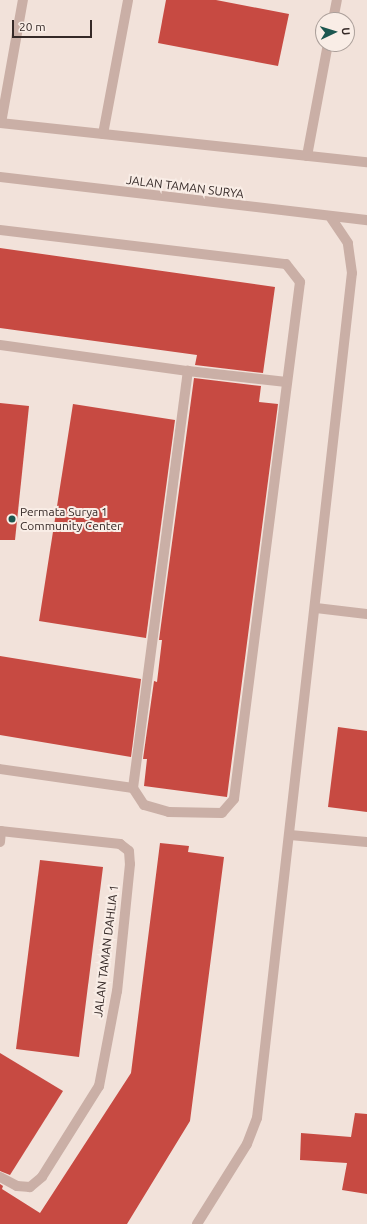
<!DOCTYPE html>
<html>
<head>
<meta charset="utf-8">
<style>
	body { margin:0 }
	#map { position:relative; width:367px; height:1224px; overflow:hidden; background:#f2e2da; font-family:Ubuntu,sans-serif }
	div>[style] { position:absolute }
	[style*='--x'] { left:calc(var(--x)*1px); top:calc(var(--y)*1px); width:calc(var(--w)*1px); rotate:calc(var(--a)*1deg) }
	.building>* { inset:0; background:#c74a42 }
	.minor>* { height:10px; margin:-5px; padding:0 5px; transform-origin:5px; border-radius:5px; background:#caafa6 }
	.dots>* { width:11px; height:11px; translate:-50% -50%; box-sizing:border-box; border:2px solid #f9ede6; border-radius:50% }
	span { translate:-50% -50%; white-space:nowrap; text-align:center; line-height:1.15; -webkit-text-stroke:4px #f9ede6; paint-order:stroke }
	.street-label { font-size:12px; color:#352927 }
	.poi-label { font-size:12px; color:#352927 }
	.left { translate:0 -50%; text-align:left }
	.north { position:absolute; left:315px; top:12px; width:40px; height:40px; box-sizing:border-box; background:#f9ede6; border:1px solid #ab9f9a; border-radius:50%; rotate:86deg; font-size:11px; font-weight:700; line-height:16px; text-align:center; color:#352927 }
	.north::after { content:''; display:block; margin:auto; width:14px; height:18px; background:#1c5750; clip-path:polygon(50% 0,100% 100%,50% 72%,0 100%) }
	.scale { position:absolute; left:12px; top:20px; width:80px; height:18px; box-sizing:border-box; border:2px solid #352927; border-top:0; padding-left:5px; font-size:12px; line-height:14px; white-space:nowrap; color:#352927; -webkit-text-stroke:3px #f9ede6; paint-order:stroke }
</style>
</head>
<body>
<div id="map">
	<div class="building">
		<i style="clip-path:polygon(166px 0,216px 0,289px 14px,278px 66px,158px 43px)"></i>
		<i style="clip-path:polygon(0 248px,275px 287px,263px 373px,195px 365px,197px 355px,0 328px)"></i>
		<i style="clip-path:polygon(194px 378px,261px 386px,259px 402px,278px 404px,227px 797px,144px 786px,147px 759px,143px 759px,154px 681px,157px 682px,162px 640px,159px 640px)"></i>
		<i style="clip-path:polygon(0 403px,29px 406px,15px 540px,0 540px)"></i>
		<i style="clip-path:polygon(73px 404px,175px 420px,146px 638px,39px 621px)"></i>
		<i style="clip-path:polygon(0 656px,141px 679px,131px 757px,0 735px)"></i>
		<i style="clip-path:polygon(338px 727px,367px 731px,367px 812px,328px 807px)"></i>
		<i style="clip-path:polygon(160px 843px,189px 846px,188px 852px,224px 857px,190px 1121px,127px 1224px,0 1224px,0 1184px,3px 1186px,2px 1189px,40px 1213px,131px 1073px)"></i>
		<i style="clip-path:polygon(40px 860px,103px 867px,79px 1057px,16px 1049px)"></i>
		<i style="clip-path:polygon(0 1053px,63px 1091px,10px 1175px,0 1171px)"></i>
		<i style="clip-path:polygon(355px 1113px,367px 1114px,367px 1194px,342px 1190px,347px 1163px,300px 1160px,301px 1133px,351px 1137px)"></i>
	</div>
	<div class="minor">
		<i style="--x:333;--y:20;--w:20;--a:-79"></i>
		<i style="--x:0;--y:123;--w:369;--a:6.1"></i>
		<i style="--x:1;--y:123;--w:125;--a:-79.9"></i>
		<i style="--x:103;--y:134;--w:136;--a:-79.4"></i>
		<i style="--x:307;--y:156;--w:114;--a:-79.4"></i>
		<i style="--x:0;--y:177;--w:370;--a:6.7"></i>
		<i style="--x:0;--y:230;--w:288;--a:6.8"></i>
		<i style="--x:286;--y:264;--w:23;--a:52"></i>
		<i style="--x:300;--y:282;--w:521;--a:97.28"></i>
		<i style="--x:234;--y:799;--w:18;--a:131"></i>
		<i style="--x:222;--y:813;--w:53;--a:-178.9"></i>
		<i style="--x:169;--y:812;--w:26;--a:-164"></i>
		<i style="--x:144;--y:805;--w:20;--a:-123"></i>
		<i style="--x:133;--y:788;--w:134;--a:-171.9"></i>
		<i style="--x:0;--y:345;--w:190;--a:7.9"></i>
		<i style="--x:188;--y:371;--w:99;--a:6.4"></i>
		<i style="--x:316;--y:608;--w:51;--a:6.7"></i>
		<i style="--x:133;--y:788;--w:421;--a:-82.5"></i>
		<i style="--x:0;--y:831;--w:121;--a:6.2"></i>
		<i style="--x:120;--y:844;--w:11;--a:38"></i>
		<i style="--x:129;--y:851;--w:13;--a:86"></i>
		<i style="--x:130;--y:864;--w:128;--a:95.8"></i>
		<i style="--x:117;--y:991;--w:97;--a:100.7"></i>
		<i style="--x:99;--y:1086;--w:107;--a:122.1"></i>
		<i style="--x:42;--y:1177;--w:16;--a:140"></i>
		<i style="--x:30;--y:1187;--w:13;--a:-176"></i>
		<i style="--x:17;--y:1186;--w:19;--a:-152"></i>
		<i style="--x:290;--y:835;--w:77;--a:5.2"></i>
		<i style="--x:0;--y:842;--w:11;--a:-85"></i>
		<i style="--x:197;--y:1224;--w:94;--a:-58"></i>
		<i style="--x:247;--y:1144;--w:28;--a:-69"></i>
		<i style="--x:257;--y:1118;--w:850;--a:-83.59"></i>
		<i style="--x:352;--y:273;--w:30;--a:-98"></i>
		<i style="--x:348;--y:243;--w:30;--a:-124"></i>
	</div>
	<div class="dots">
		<i style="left:12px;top:519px;background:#1c5750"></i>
	</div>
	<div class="street-label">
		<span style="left:185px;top:187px;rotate:7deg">JALAN TAMAN SURYA</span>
		<span style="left:106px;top:951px;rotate:-83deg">JALAN TAMAN DAHLIA 1</span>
	</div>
	<div class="poi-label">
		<span class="left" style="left:20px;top:519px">Permata Surya 1<br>Community Center</span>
	</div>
	<div class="north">U</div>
	<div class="scale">20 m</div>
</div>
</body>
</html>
